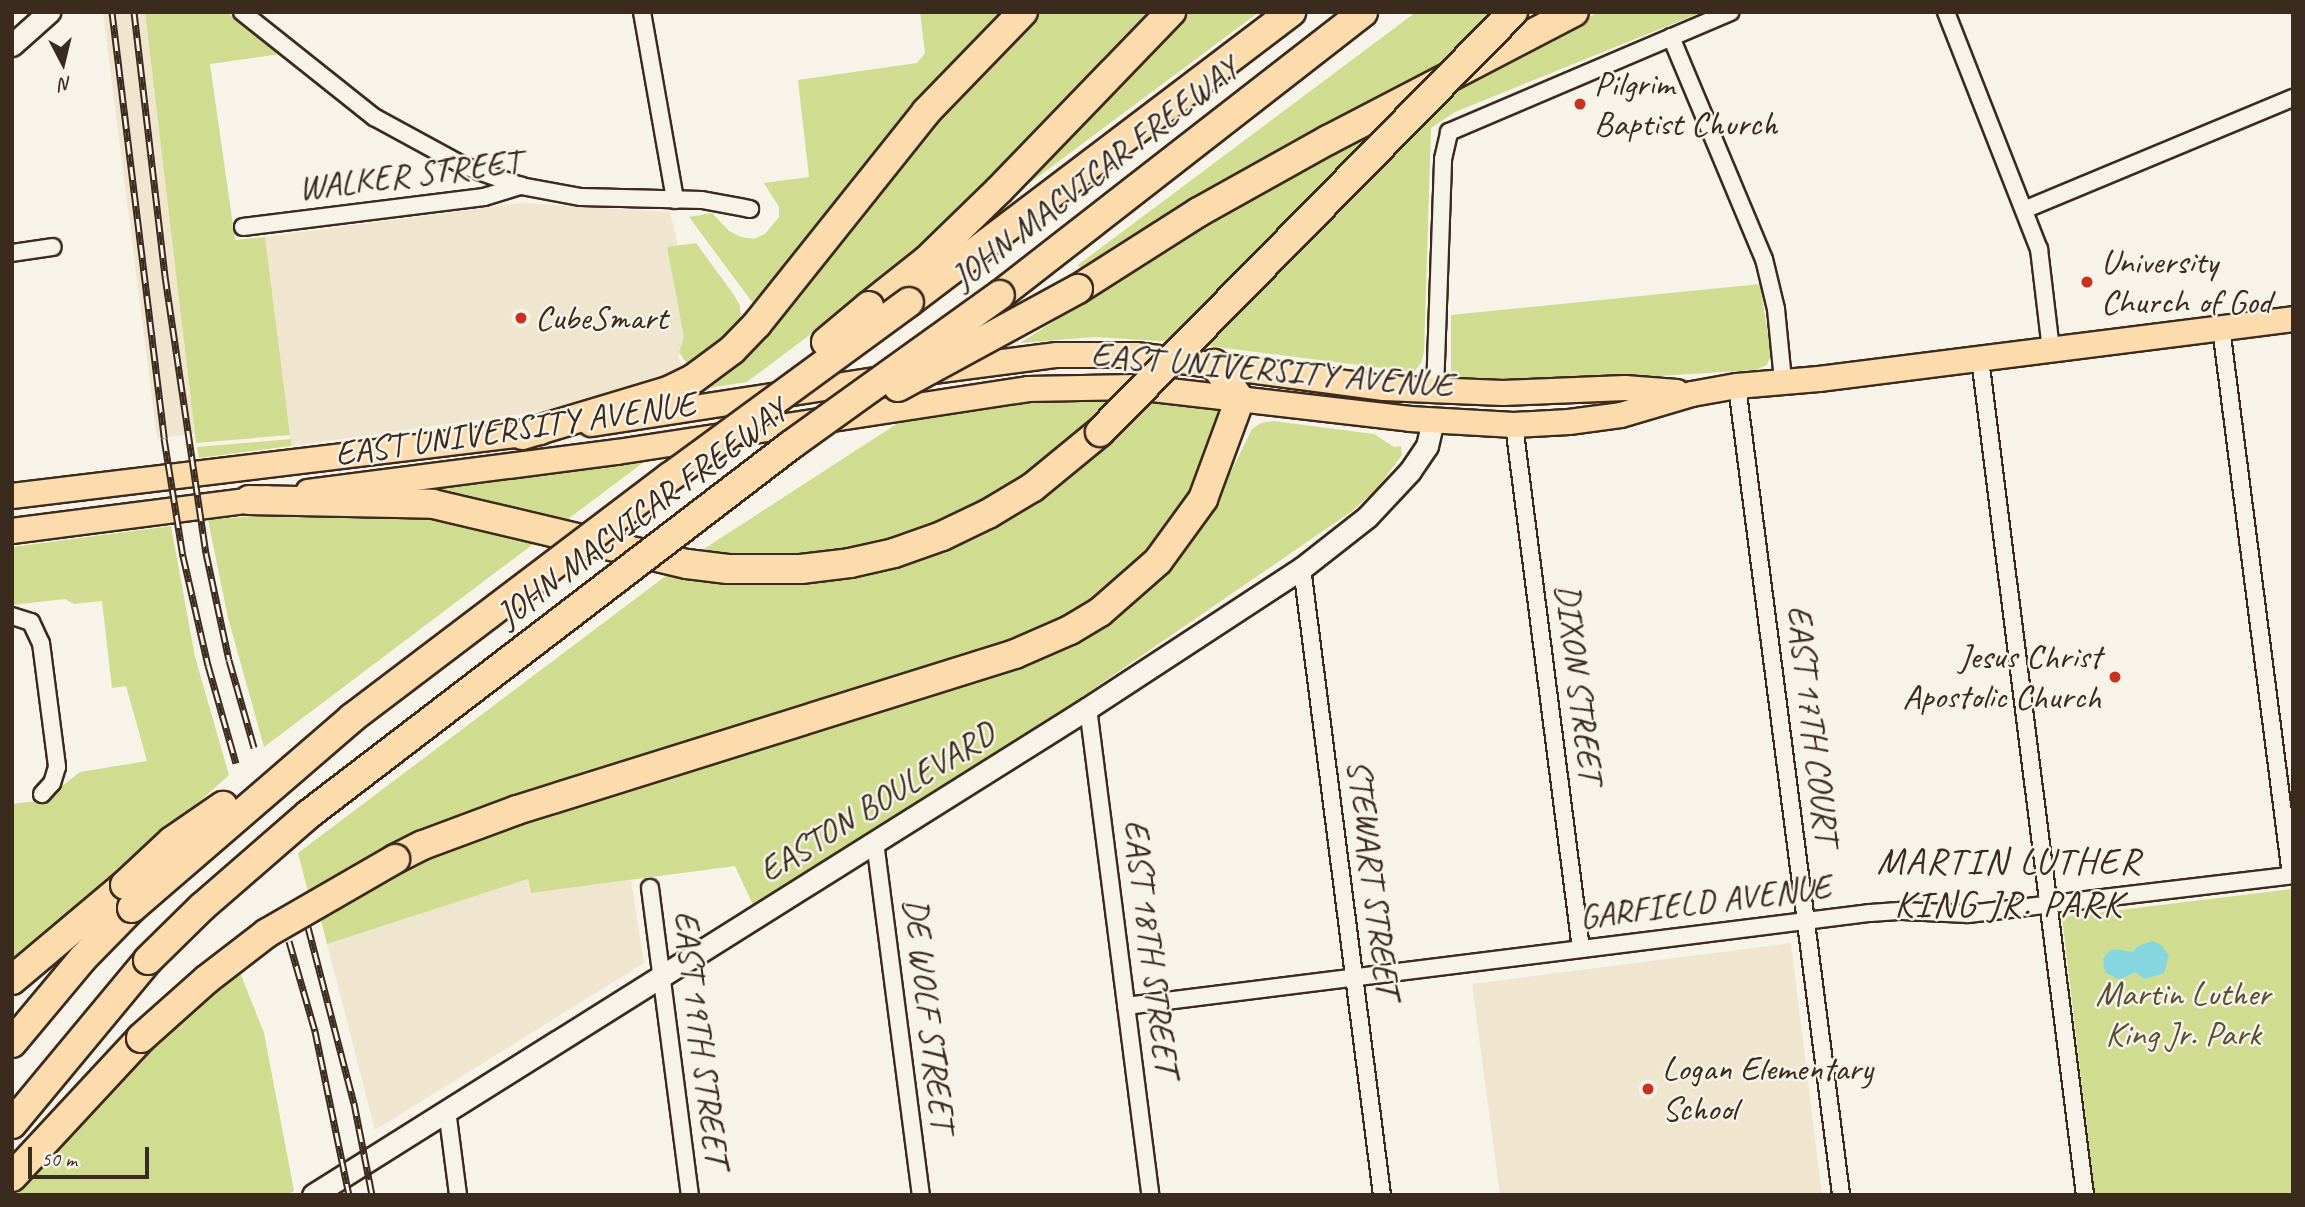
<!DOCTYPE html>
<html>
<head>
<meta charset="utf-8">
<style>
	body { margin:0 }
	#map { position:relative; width:2305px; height:1207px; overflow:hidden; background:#f7f3e8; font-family:Caveat,sans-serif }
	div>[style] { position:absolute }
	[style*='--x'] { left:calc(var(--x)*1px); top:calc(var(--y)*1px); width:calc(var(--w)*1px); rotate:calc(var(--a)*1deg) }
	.built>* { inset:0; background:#f0e5cf }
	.green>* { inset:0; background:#d0dd91 }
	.water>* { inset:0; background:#85d6df }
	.roads { filter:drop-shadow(2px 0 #3b2a1e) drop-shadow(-2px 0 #3b2a1e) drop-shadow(0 2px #3b2a1e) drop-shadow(0 -2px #3b2a1e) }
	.street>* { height:16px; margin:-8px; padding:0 8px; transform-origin:8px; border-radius:8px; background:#f7f3e8 }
	.secondary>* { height:21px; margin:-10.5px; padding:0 10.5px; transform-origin:10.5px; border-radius:10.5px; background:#f7f3e8 }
	.primary>* { height:24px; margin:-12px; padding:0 12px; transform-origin:12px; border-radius:12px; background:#fcdcac }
	.highway>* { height:28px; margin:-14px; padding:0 14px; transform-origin:14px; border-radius:14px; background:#fcdcac }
	.rail>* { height:7px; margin-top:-3.5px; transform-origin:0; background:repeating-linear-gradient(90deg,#f7f3e8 0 13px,#3b2a1e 0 26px); box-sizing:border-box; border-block:2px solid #3b2a1e }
	.bridges { filter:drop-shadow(2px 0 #3b2a1e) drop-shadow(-2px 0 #3b2a1e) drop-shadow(0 2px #3b2a1e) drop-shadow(0 -2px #3b2a1e) }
	.highway-bridge>* { height:28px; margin:-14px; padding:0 14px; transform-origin:14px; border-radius:14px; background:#fcdcac }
	.dots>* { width:19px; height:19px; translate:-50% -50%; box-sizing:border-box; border:4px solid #f7f3e8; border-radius:50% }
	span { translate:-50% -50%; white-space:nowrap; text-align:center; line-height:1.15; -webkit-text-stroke:5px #f7f3e8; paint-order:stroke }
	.poi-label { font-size:35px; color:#3b2a1e }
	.left { translate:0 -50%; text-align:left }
	.right { translate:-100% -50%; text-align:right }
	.street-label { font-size:35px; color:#3b2a1e }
	.park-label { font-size:35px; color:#594e35 }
	.neighbourhood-label { font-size:37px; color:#3b2a1e; letter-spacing:2px }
	.frame { position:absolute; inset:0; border:14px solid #3b2a1e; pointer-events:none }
	.north { position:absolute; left:28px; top:28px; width:70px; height:70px; -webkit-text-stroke:5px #f7f3e8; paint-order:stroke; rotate:173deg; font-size:19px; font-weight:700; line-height:28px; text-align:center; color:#3b2a1e }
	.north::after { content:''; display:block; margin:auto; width:24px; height:32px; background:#3b2a1e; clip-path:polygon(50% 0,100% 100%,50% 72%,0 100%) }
	.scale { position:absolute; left:28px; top:1147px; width:121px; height:32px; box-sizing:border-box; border:4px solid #3b2a1e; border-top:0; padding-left:9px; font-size:21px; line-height:24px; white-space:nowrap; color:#3b2a1e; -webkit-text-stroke:5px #f7f3e8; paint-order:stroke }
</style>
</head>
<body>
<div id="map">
	<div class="built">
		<i style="clip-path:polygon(103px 12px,145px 12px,195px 434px,157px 438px)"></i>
		<i style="clip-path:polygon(522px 203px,670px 212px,678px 246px,668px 248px,684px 337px,678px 357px,685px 372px,612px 401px,291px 446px,265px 237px)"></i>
		<i style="clip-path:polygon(528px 879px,531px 893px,631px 880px,644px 963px,375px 1130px,327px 944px)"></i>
		<i style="clip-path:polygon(1791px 943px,1822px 1195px,1500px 1195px,1472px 984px)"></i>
	</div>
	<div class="green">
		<i style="clip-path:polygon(145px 12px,226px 12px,280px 54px,210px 64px,235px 240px,265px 237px,290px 435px,196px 443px)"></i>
		<i style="clip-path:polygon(920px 12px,1011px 12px,755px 306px,689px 217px,712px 213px,729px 231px,741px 237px,754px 239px,765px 234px,779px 217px,779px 207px,764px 183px,809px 177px,798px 80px,917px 63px,925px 53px)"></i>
		<i style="clip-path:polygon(1157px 12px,966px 206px,892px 273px,747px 382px,702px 389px,984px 64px,1040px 13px)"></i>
		<i style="clip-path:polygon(1184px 12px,1259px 12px,1007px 200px)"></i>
		<i style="clip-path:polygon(1416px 12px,1497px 12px,1438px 74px,1085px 276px,1078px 265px)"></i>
		<i style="clip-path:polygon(1599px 12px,1702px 12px,1455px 112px,1431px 128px,1424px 352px,1421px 363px,1414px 372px,1200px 345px,1449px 92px)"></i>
		<i style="clip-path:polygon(1391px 121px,1175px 342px,1094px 337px,1020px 343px,1248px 198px)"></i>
		<i style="clip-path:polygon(696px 243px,734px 295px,740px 306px,741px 320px,736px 333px,690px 369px,679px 352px,684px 337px,667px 247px)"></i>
		<i style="clip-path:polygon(1760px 284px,1771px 354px,1767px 365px,1755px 370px,1546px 383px,1451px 379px,1451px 315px)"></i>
		<i style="clip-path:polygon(1118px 397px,1035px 474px,926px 533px,804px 560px,696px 554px,909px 416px,1047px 398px)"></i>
		<i style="clip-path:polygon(1148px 399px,1224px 406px,1206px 469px,1150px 556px,1065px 623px,309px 896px,298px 853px,671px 572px,878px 568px)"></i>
		<i style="clip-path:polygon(1273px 421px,1374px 434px,1394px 447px,1401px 446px,1402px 455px,1376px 490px,1352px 511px,1038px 727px,753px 905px,735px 866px,531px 893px,528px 879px,327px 944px,319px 913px,400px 869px,474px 836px,987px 678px,1050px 656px,1079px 642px,1109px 623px,1143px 594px,1178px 558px,1208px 518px,1252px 429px,1261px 423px)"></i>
		<i style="clip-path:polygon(291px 439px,291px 446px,199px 458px,197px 447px)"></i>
		<i style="clip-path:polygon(648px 459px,560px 525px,424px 494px,423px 489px)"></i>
		<i style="clip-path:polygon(324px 510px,437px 514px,540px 539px,264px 747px,228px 618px,208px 520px)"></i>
		<i style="clip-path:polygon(171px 526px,195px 657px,229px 775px,58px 929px,12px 965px,12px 804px,44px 800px,80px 772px,147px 761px,126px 686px,112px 688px,102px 601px,74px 604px,65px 599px,12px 605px,12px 547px)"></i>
		<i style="clip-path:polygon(2293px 889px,2293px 1195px,2095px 1195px,2062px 917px)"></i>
		<i style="clip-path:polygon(239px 970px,264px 1033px,294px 1191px,287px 1195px,16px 1195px,65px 1134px,150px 1045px)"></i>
	</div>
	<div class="water">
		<i style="clip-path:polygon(2153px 941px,2161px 945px,2169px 956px,2164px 973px,2145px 979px,2135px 972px,2119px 980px,2105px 972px,2103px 959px,2108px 952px,2114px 949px,2133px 952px,2138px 946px)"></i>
	</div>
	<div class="roads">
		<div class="street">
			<i style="--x:242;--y:12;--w:169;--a:38.5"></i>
			<i style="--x:374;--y:117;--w:102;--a:28.6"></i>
			<i style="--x:464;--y:166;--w:60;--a:19.3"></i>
			<i style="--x:642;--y:12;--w:191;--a:80"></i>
			<i style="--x:1946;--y:12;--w:255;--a:68.6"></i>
			<i style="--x:2039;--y:249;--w:101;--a:83.2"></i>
			<i style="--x:1671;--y:37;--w:241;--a:67.3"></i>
			<i style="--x:1764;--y:259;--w:51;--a:76.5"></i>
			<i style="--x:1776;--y:309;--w:72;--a:84.4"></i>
			<i style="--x:2026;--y:209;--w:289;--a:-22.6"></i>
			<i style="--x:243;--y:227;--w:243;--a:-7.1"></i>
			<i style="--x:484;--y:197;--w:39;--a:-17"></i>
			<i style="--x:521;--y:186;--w:61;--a:10.4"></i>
			<i style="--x:581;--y:197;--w:121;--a:1.4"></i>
			<i style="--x:702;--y:200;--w:49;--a:10.6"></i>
			<i style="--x:12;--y:253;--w:41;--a:-8.3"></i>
			<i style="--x:2221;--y:328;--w:551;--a:82.71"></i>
			<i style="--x:1980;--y:359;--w:843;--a:82.84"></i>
			<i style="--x:1737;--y:386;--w:816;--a:82.67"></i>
			<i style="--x:1435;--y:391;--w:232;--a:-88"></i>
			<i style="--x:1443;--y:159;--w:28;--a:-77"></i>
			<i style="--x:1449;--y:132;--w:306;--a:-23.1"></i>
			<i style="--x:1514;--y:425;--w:528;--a:82.71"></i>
			<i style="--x:1302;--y:568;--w:632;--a:82.73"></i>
			<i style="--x:12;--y:616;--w:20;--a:18"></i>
			<i style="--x:31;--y:622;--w:23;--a:65"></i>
			<i style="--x:41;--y:643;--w:125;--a:82.6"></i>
			<i style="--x:57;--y:767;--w:17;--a:107"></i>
			<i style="--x:52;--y:783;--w:15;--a:132"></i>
			<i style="--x:1088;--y:708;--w:491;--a:82.7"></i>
			<i style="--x:875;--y:842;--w:356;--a:82.6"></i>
			<i style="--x:650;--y:888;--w:310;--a:82.6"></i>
			<i style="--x:1126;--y:1006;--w:750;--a:-7.13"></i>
			<i style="--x:1870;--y:913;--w:32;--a:-4"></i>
			<i style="--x:1902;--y:911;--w:66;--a:2.6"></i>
			<i style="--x:1968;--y:914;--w:327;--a:-6.8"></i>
			<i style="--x:447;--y:1110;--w:86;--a:82.6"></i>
		</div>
		<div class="secondary">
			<i style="--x:12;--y:45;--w:50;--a:-41.7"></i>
			<i style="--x:313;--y:1195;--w:915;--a:-32.14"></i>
			<i style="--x:1088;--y:708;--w:256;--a:-33.2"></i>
			<i style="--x:1302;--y:568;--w:83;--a:-38.1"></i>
			<i style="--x:1367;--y:517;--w:63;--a:-46.9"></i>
			<i style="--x:1410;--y:471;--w:30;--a:-56"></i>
			<i style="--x:1427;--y:446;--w:26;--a:-77"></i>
		</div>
		<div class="primary">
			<i style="--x:933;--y:371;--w:125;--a:-7.4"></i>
			<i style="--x:1057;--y:355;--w:79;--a:0"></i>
			<i style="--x:1136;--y:355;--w:250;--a:7.6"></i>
			<i style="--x:1384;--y:388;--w:119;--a:2.4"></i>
			<i style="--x:1503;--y:393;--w:122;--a:-2.3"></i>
			<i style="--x:1625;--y:388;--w:52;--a:4.4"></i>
			<i style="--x:591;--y:424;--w:295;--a:-8.8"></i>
			<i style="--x:308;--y:492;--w:312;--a:-7.4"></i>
			<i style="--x:617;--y:452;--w:416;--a:-8.7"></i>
			<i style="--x:1028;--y:389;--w:107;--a:-1.1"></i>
			<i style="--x:1135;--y:387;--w:277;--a:6.6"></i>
			<i style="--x:1410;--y:419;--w:104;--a:3.3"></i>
			<i style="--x:1514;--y:425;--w:55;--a:-3.1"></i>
			<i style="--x:1569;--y:422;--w:52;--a:-7.7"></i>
			<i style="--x:1621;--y:415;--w:74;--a:-16.5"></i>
			<i style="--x:1692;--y:394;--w:46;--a:-10.1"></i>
			<i style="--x:1737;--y:386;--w:82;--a:-4.9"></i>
			<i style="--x:1819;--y:379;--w:478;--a:-7.2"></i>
			<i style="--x:12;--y:496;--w:533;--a:-6.9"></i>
			<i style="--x:12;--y:531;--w:258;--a:-7.3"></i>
		</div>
		<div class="highway">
			<i style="--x:1078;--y:289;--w:143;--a:-32.5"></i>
			<i style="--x:1199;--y:212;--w:148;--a:-29.2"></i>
			<i style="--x:1328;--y:140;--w:277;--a:-27.5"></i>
			<i style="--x:1000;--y:295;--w:460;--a:-37.9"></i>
			<i style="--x:909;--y:302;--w:480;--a:-37.2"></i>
			<i style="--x:869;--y:306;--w:74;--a:-38.4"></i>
			<i style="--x:927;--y:260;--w:100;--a:-44.2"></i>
			<i style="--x:999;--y:190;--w:248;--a:-46"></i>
			<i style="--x:522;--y:435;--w:152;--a:-16.8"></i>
			<i style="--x:668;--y:391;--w:28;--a:-26"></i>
			<i style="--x:693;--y:379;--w:49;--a:-36.6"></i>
			<i style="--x:732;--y:350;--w:36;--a:-46"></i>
			<i style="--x:757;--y:324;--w:271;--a:-51.4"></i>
			<i style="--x:926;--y:112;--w:139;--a:-45.9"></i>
			<i style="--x:249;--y:500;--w:184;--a:1.2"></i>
			<i style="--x:433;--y:504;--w:261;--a:13.3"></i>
			<i style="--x:687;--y:564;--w:41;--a:7"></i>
			<i style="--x:728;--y:569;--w:73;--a:0"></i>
			<i style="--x:801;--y:569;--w:49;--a:-7"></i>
			<i style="--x:850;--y:563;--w:45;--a:-12.8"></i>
			<i style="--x:894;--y:553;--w:51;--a:-19.5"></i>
			<i style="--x:942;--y:536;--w:51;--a:-25.6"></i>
			<i style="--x:988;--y:514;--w:52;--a:-31"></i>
			<i style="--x:1033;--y:487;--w:87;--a:-39.4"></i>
			<i style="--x:395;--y:859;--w:31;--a:-27"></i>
			<i style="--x:423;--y:845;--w:100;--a:-20.4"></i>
			<i style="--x:517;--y:810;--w:522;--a:-17.39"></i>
			<i style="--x:1015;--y:654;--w:60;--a:-23.6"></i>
			<i style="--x:1070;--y:630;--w:35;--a:-31"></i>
			<i style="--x:1100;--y:612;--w:77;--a:-41.3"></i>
			<i style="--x:1158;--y:561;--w:77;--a:-54"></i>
			<i style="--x:1203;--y:499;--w:107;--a:-69.7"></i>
			<i style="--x:1240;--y:399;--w:44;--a:-126.6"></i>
			<i style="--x:12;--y:980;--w:148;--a:-40.1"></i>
			<i style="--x:12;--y:1043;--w:111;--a:-50.1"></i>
			<i style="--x:83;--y:958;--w:70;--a:-45.6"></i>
			<i style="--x:12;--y:1124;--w:213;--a:-50.3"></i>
			<i style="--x:12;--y:1177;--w:190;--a:-47.1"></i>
		</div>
	</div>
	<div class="rail">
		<i style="--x:112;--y:12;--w:429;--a:83"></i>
		<i style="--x:164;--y:438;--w:120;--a:80.9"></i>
		<i style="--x:183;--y:556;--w:112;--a:77.1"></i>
		<i style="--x:208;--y:665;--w:102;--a:74.1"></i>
		<i style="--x:134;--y:12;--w:266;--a:83.3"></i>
		<i style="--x:165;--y:276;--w:280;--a:81.6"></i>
		<i style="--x:206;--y:553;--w:109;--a:77.9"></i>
		<i style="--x:229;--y:660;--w:91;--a:74"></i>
		<i style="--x:308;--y:927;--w:182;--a:75.4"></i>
		<i style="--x:354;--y:1103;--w:94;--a:78.9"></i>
		<i style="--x:289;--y:941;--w:94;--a:73.9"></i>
		<i style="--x:315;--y:1031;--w:167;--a:78.3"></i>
	</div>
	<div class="bridges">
		<div class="highway-bridge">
			<i style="--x:826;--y:342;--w:56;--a:-39.9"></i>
			<i style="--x:898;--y:387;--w:205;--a:-28.6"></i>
			<i style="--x:1100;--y:432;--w:589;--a:-45.48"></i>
			<i style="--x:125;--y:885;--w:64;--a:-43.1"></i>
			<i style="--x:172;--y:841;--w:62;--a:-34.5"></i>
			<i style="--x:132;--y:908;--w:291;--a:-40.8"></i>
			<i style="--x:352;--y:718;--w:399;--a:-37.2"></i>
			<i style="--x:670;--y:477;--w:296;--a:-36.2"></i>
			<i style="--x:148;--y:960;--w:76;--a:-44.5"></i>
			<i style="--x:202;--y:907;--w:142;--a:-41"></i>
			<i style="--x:309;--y:814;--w:607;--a:-37.44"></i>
			<i style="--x:791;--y:445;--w:257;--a:-35.7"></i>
			<i style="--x:141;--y:1038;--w:87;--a:-41.7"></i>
			<i style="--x:206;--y:980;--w:77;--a:-37.6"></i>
			<i style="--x:267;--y:933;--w:148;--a:-30"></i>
		</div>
	</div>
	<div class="dots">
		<i style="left:1580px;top:104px;background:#c8321e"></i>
		<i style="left:2087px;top:282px;background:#c8321e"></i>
		<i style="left:521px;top:318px;background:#c8321e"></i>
		<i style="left:2115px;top:677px;background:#c8321e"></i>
		<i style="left:1648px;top:1089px;background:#c8321e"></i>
	</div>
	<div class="poi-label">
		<span class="left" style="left:1594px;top:104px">Pilgrim<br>Baptist Church</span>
		<span class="left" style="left:2101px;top:282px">University<br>Church of God</span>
		<span class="left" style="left:535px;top:318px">CubeSmart</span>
		<span class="right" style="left:2101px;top:677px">Jesus Christ<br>Apostolic Church</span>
		<span class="left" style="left:1662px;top:1089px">Logan Elementary<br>School</span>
	</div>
	<div class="street-label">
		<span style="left:1095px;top:173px;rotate:-38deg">JOHN MACVICAR FREEWAY</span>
		<span style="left:409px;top:175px;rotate:-7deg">WALKER STREET</span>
		<span style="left:1272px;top:370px;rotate:5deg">EAST UNIVERSITY AVENUE</span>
		<span style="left:515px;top:429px;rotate:-8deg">EAST UNIVERSITY AVENUE</span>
		<span style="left:642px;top:513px;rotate:-37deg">JOHN MACVICAR FREEWAY</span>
		<span style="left:1579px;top:683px;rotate:83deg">DIXON STREET</span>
		<span style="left:1813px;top:724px;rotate:83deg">EAST 17TH COURT</span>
		<span style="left:877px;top:802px;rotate:-32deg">EASTON BOULEVARD</span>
		<span style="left:1373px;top:878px;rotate:83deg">STEWART STREET</span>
		<span style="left:1705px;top:902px;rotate:-7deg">GARFIELD AVENUE</span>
		<span style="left:1151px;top:947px;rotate:83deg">EAST 18TH STREET</span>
		<span style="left:929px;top:1014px;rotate:83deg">DE WOLF STREET</span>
		<span style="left:701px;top:1038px;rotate:83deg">EAST 19TH STREET</span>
	</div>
	<div class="park-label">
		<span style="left:2183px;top:1014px">Martin Luther<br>King Jr. Park</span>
	</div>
	<div class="neighbourhood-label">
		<span style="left:2009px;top:883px">MARTIN LUTHER<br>KING JR. PARK</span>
	</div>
	<div class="frame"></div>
	<div class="north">N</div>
	<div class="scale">50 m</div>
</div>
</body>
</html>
